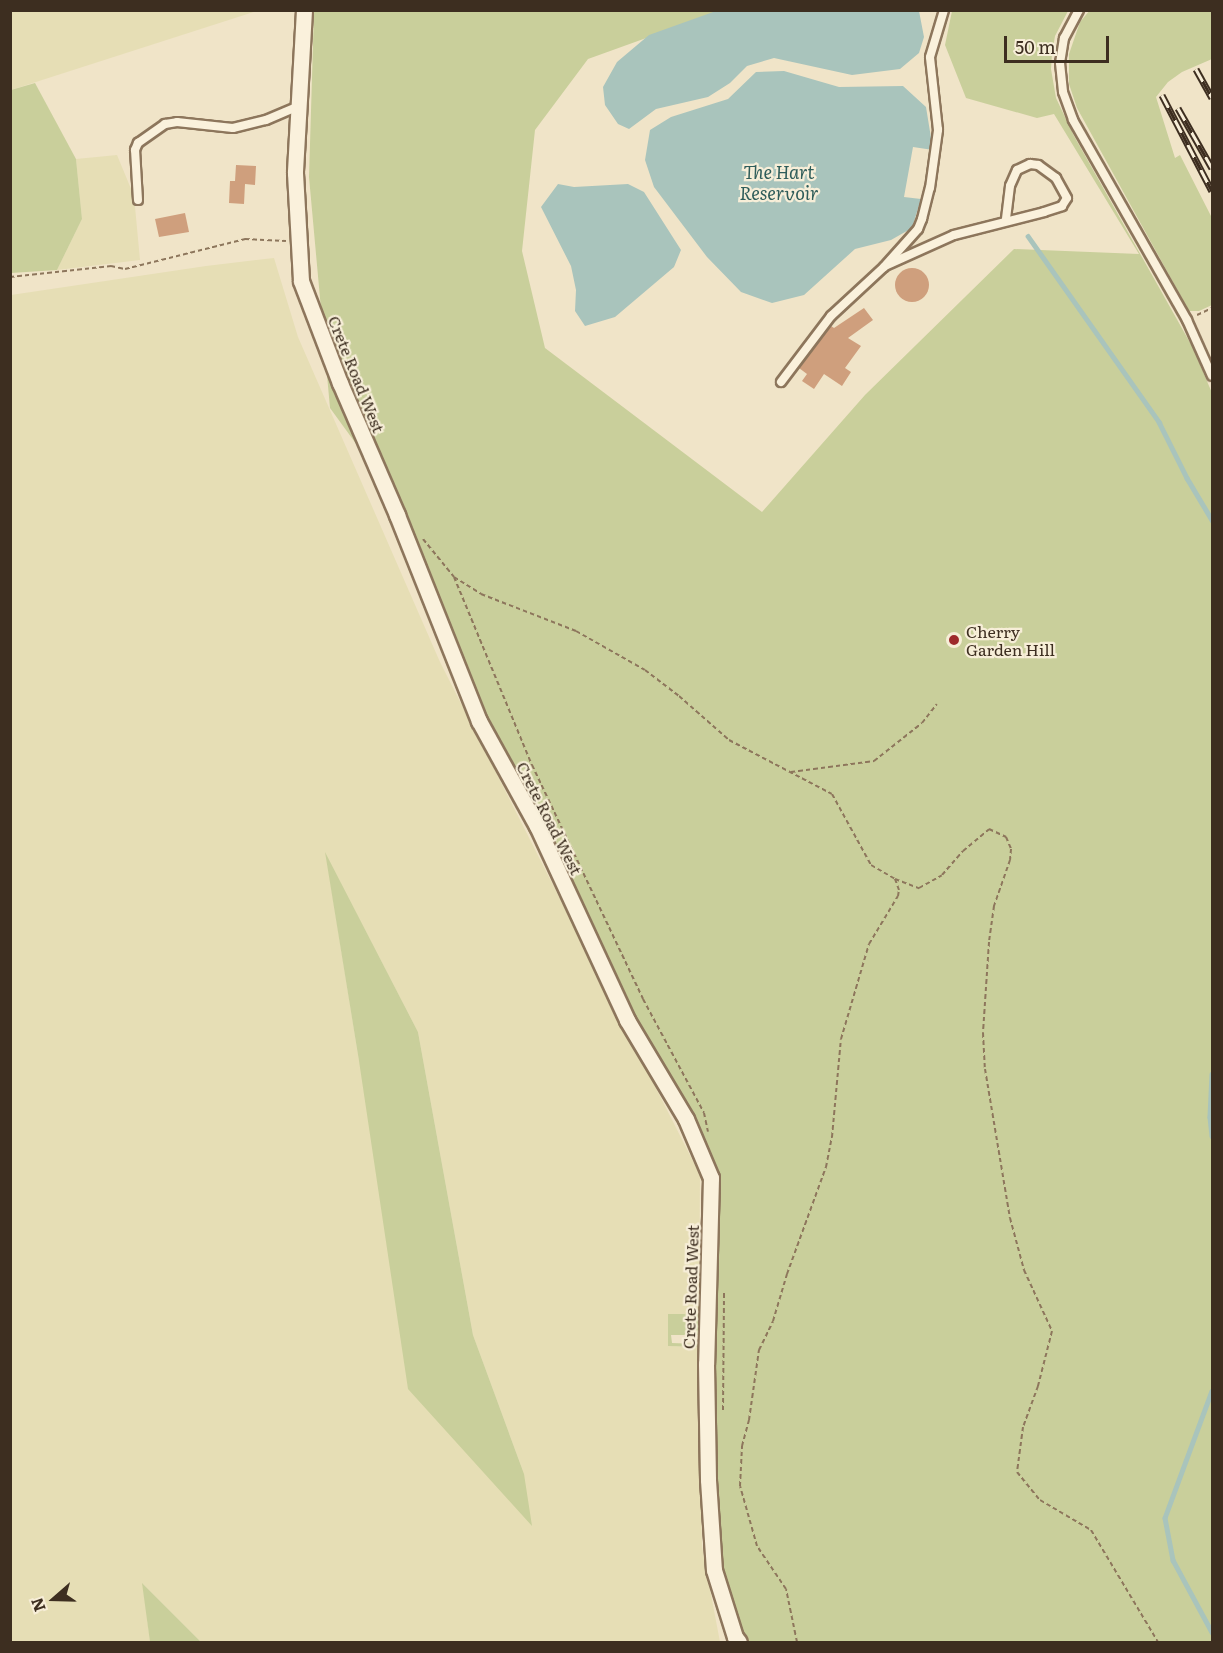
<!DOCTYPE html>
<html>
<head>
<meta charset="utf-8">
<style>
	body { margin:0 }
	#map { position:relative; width:1223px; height:1653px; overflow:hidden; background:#f0e4c8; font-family:Literata,serif }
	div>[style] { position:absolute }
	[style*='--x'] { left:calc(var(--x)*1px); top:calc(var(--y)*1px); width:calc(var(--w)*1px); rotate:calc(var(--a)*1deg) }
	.farmland>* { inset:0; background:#e6deb5 }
	.green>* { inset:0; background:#c9cf9b }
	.water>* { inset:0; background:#a9c4bc }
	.stream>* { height:4.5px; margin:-2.25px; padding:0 2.25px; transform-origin:2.25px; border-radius:2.25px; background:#a9c4bc }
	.building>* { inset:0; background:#cf9f7d }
	.round { border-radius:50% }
	.path>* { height:2px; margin-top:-1px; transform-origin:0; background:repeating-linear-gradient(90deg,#8d765c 0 4.5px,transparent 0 7.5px) }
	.roads { filter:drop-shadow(2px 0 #8d765c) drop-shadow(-2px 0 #8d765c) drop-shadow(0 2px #8d765c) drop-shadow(0 -2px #8d765c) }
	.service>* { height:8px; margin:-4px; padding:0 4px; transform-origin:4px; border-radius:4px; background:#faf1dc }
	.minor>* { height:15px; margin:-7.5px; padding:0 7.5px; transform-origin:7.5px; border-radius:7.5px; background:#faf1dc }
	.rail>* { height:7px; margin-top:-3.5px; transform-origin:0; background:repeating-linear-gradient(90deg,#f7eed8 0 14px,#3d2e20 0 28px); box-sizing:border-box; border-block:2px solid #3d2e20 }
	.dots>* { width:16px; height:16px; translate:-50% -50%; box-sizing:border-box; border:3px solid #f7eed8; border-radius:50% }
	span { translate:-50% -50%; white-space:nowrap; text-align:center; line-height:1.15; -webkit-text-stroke:4.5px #f7eed8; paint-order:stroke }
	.street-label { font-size:16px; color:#3d2e20 }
	.poi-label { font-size:16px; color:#3d2e20 }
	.left { translate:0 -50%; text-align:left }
	.water-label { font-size:18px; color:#2f5d5a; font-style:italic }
	.frame { position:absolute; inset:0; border:12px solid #3d2e20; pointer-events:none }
	.north { position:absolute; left:24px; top:1569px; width:60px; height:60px; -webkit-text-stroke:4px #f7eed8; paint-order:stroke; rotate:250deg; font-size:16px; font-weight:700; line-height:24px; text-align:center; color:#3d2e20 }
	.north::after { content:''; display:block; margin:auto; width:21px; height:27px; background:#3d2e20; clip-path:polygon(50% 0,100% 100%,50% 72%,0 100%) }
	.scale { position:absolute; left:1004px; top:36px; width:105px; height:27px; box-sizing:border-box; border:3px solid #3d2e20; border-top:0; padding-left:8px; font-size:18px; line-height:21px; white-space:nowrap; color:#3d2e20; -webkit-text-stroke:4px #f7eed8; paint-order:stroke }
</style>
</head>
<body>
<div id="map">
	<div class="farmland">
		<i style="clip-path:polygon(11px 11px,257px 11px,11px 90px)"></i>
		<i style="clip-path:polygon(117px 155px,134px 196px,140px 260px,57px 270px,82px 219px,76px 159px)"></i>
		<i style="clip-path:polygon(evenodd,274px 258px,298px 337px,440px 662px,700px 1175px,699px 1314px,668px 1314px,668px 1346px,698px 1347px,702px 1547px,720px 1642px,201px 1642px,143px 1584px,150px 1642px,11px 1642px,11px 295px,206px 266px,274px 258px,326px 855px,418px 1032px,473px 1335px,524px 1474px,359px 1061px,326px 855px)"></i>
	</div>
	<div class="green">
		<i style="clip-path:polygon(1090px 10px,1212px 11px,1212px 59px,1182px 72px,1168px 82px,1156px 97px,1175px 158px,1180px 155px,1212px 218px,1212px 305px,1199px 311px,1189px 311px,1077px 108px,1069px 84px,1069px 54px,1080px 22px)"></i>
		<i style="clip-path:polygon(314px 11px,721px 11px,588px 59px,535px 130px,522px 251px,545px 348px,762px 512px,865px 395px,1014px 249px,1139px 254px,1054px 114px,1037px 118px,966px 98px,945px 45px,952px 11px,1068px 11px,1055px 36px,1052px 54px,1051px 69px,1056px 98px,1074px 136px,1193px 348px,1212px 393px,1212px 1642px,749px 1642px,737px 1624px,721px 1576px,713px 1512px,713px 1294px,718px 1188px,715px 1172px,630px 1015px,560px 854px,479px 703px,402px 507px,330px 408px,309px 177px)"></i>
		<i style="clip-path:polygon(35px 83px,76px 159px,82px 219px,57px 270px,11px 273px,11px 90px)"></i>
		<i style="clip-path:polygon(325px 852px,418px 1032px,473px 1335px,524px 1474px,532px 1526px,408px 1389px,359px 1061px)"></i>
		<i style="clip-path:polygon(668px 1314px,699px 1314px,698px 1335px,671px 1335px,672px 1343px,698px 1344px,698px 1347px,668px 1346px)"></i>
		<i style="clip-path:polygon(142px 1583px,201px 1642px,150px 1642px)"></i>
	</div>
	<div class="water">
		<i style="clip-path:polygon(716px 11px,919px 11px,924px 37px,919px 53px,900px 69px,852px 75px,774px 58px,747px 66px,730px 83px,708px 97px,656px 109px,629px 129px,618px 124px,605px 105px,603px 87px,617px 62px,649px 35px)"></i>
		<i style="clip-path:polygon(784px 71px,839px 87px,903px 86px,926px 107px,933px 150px,913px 147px,904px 197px,921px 199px,912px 228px,891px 240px,855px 249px,804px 295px,772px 303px,741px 292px,707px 257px,654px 187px,645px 160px,650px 130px,671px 117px,728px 99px,756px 72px)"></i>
		<i style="clip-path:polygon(558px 184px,574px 187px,628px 184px,644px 192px,681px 250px,674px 267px,615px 317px,585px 326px,575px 311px,576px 290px,571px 266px,541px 207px)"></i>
	</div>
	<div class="stream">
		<i style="--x:1028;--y:236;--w:228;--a:54.8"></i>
		<i style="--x:1159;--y:422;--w:63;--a:63.4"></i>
		<i style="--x:1187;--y:478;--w:49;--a:59.2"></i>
		<i style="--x:1212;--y:1074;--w:43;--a:92.7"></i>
		<i style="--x:1210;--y:1117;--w:19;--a:84"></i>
		<i style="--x:1212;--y:1391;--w:135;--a:110.3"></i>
		<i style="--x:1165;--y:1518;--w:43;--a:79.2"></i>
		<i style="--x:1173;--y:1560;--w:82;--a:61.6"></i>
	</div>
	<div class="building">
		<i style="clip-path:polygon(236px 165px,256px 166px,255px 185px,245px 184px,244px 204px,229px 203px,230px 181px,235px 181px)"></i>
		<i style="clip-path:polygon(185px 213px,189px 232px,159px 237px,155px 219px)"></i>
		<i class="round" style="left:895px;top:268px;width:34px;height:34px"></i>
		<i style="clip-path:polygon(864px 308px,873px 320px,848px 338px,861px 346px,845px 368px,851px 372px,842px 386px,824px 374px,814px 389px,802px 381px,807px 374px,799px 368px,831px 326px,834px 328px)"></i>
	</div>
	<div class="path">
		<i style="--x:10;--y:277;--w:102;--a:-6.2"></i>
		<i style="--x:111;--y:266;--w:14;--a:12"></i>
		<i style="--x:125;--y:269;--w:124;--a:-14"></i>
		<i style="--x:245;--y:239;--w:41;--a:2.8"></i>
		<i style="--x:1197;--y:315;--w:17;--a:-25"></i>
		<i style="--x:423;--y:539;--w:49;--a:50.8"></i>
		<i style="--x:454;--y:577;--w:32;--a:32"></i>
		<i style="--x:481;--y:594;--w:102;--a:21.3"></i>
		<i style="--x:576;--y:631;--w:79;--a:29.5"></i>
		<i style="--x:645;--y:670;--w:43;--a:37.4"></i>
		<i style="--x:679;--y:696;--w:67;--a:41.3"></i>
		<i style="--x:729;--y:740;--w:116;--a:27.7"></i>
		<i style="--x:832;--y:794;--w:81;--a:61.2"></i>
		<i style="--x:871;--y:865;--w:28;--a:30"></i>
		<i style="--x:895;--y:879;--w:26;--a:21"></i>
		<i style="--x:919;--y:888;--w:26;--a:-29"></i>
		<i style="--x:942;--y:875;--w:32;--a:-49"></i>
		<i style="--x:963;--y:851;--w:34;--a:-40"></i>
		<i style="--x:989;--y:829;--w:19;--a:25"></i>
		<i style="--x:1006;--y:837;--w:13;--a:67"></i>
		<i style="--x:1011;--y:849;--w:11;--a:95"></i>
		<i style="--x:1010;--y:860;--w:49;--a:109.2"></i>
		<i style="--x:994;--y:906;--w:36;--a:98"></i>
		<i style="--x:989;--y:942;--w:91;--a:93.8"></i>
		<i style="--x:983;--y:1033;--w:36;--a:87"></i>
		<i style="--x:985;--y:1069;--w:151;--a:80.5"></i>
		<i style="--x:1010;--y:1218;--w:54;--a:74.9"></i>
		<i style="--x:1024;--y:1270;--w:67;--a:65.3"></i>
		<i style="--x:1052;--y:1331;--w:57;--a:104.3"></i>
		<i style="--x:1038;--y:1386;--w:44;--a:110.1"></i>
		<i style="--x:1023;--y:1427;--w:45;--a:97.6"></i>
		<i style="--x:1017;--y:1472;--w:36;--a:51"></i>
		<i style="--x:1040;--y:1500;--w:59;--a:30.5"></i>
		<i style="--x:1091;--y:1530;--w:131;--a:59.1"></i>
		<i style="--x:454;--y:577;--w:204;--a:67.5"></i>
		<i style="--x:532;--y:765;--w:259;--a:64.6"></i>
		<i style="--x:643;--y:999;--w:129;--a:61.8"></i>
		<i style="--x:704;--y:1113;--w:19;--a:78"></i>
		<i style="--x:791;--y:772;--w:84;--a:-7.5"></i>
		<i style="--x:874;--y:761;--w:61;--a:-38.4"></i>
		<i style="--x:922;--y:723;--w:24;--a:-52"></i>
		<i style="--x:723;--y:1410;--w:120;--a:-89.5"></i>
		<i style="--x:797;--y:1642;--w:54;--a:-101.7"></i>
		<i style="--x:786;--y:1589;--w:52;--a:-124"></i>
		<i style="--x:757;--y:1546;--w:62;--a:-105.8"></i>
		<i style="--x:740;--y:1486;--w:40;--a:-87.1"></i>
		<i style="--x:742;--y:1446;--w:27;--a:-75"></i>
		<i style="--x:749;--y:1420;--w:71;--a:-81.9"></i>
		<i style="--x:759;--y:1350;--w:32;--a:-64"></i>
		<i style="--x:773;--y:1321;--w:49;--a:-73.4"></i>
		<i style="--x:787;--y:1274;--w:114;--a:-70"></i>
		<i style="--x:826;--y:1167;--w:31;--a:-79"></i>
		<i style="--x:832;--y:1137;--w:98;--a:-84.8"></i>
		<i style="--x:841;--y:1039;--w:99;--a:-73.6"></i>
		<i style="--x:869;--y:944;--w:56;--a:-58.9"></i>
		<i style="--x:898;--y:896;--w:6;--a:-81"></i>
		<i style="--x:899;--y:890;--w:12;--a:-110"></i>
	</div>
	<div class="roads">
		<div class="service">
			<i style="--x:1079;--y:10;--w:32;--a:118"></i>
			<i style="--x:1064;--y:38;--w:25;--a:99"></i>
			<i style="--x:1060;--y:63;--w:29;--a:84"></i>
			<i style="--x:1063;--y:92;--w:30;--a:70"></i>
			<i style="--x:1073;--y:120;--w:230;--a:60.3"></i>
			<i style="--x:1187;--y:320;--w:61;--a:65.9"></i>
			<i style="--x:138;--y:200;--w:50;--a:-93.4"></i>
			<i style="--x:135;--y:150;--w:8;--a:-67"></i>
			<i style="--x:138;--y:143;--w:33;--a:-35"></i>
			<i style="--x:165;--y:124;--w:12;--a:-9"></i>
			<i style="--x:177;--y:122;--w:56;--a:6.1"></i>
			<i style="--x:233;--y:128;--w:34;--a:-14"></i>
			<i style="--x:266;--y:120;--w:36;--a:-23"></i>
			<i style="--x:887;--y:265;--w:73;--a:-24.1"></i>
			<i style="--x:954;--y:235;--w:93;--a:-14.3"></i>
			<i style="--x:1044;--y:212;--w:19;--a:-18"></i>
			<i style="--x:1062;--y:206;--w:9;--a:-58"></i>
			<i style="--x:1067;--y:198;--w:23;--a:-119"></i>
			<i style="--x:1056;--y:178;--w:22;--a:-144"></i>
			<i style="--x:1038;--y:165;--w:8;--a:-173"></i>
			<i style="--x:1030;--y:164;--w:14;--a:155"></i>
			<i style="--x:1017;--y:170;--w:17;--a:114"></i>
			<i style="--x:1010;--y:186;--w:35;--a:97"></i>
			<i style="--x:781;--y:382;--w:83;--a:-52.9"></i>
			<i style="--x:831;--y:316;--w:72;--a:-42.8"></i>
			<i style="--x:884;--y:267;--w:51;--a:-48.2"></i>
			<i style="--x:918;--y:229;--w:11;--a:-68"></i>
			<i style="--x:922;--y:219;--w:32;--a:-76"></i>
			<i style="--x:930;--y:188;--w:59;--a:-82.1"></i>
			<i style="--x:938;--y:130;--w:73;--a:-96.3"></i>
			<i style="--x:930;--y:57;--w:49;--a:-73.4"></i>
		</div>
		<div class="minor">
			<i style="--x:304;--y:10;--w:163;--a:93.2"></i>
			<i style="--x:295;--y:173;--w:108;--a:86.8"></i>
			<i style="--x:301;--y:281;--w:109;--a:69.1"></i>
			<i style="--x:340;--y:383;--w:144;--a:66.6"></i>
			<i style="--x:397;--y:515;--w:222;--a:68.3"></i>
			<i style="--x:479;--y:721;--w:120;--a:61.1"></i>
			<i style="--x:537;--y:826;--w:214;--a:65.1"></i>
			<i style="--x:627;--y:1020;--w:115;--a:59.2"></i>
			<i style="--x:686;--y:1119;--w:64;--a:67"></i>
			<i style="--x:711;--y:1178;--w:186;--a:91.5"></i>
			<i style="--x:706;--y:1364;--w:116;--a:89"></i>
			<i style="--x:708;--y:1480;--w:90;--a:86.2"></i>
			<i style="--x:714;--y:1570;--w:70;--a:72.6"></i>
			<i style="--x:735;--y:1637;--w:6;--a:51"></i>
		</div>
	</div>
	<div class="rail">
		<i style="--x:1196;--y:69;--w:33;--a:61"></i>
		<i style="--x:1162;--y:95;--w:108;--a:62.5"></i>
		<i style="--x:1178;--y:108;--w:69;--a:60.5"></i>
	</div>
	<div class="dots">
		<i style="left:954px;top:640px;background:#9e2a2b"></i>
	</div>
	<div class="street-label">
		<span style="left:357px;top:374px;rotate:68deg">Crete Road West</span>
		<span style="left:550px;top:818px;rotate:63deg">Crete Road West</span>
		<span style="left:690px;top:1287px;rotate:-88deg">Crete Road West</span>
	</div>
	<div class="poi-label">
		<span class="left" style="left:966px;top:640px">Cherry<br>Garden Hill</span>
	</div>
	<div class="water-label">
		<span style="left:779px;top:183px">The Hart<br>Reservoir</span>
	</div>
	<div class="frame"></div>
	<div class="north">N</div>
	<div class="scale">50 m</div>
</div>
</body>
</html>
